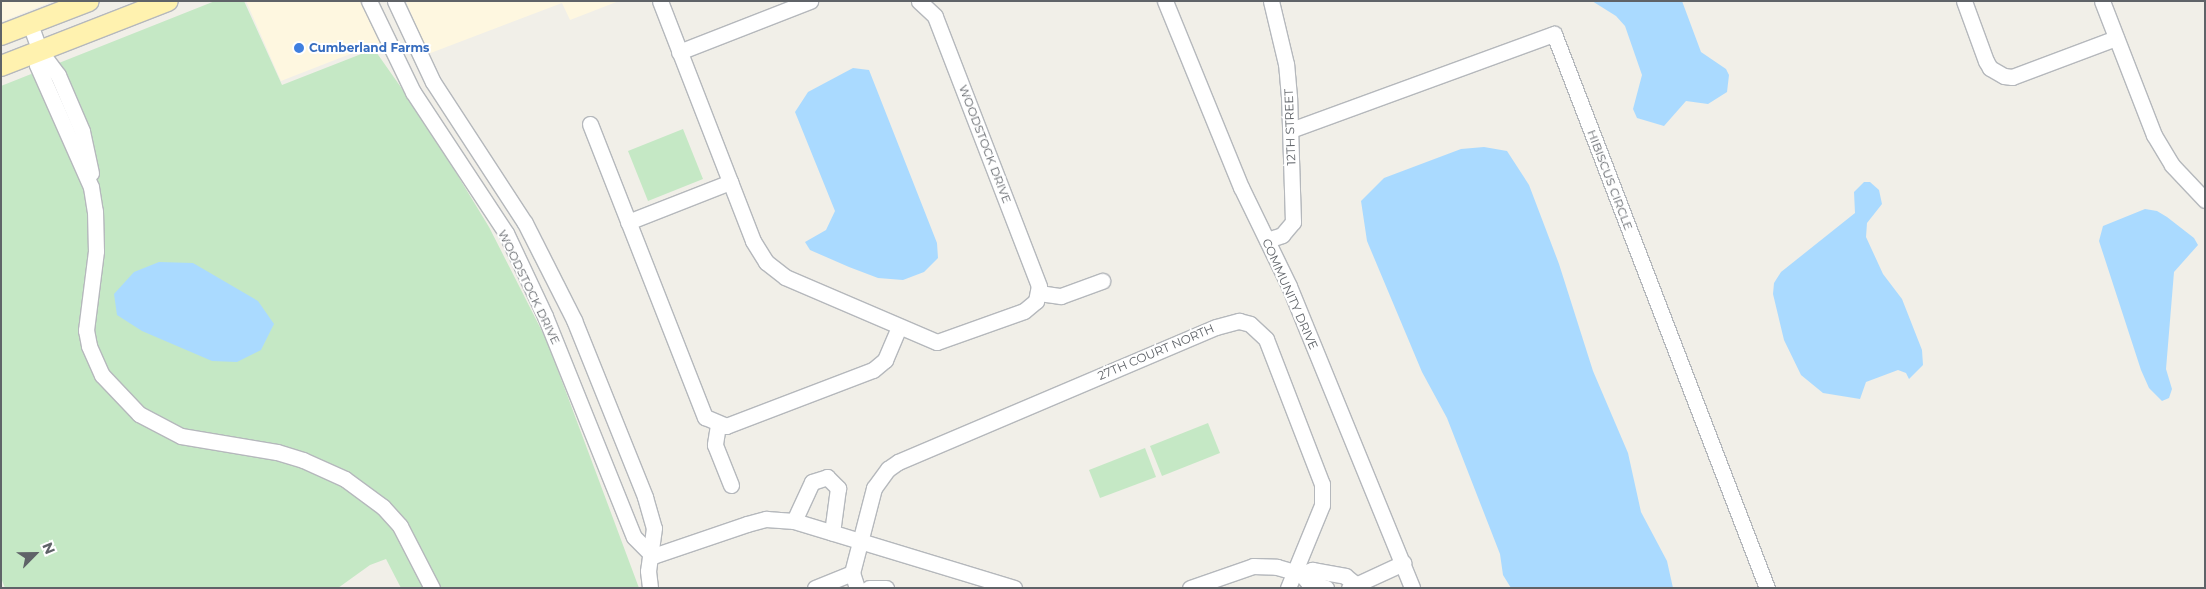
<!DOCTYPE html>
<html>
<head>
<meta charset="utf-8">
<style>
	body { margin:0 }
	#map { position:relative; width:2206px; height:589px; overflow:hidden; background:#f1efe8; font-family:Montserrat,sans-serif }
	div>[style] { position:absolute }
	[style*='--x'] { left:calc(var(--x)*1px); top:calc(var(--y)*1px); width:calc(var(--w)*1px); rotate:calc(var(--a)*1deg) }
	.commercial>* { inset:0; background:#fef7e0 }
	.green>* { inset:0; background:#c5e8c5 }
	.water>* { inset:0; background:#aadaff }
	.roads { filter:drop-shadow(1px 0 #b5b8bc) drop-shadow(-1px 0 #b5b8bc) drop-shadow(0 1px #b5b8bc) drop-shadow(0 -1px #b5b8bc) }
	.minor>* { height:15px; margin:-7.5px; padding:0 7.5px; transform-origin:7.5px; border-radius:7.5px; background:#fff }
	.major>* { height:20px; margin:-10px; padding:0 10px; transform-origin:10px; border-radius:10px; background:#fff2af }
	.dots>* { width:14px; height:14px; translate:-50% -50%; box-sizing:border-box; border:2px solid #fff; border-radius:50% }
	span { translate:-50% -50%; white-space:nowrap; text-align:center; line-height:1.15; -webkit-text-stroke:4px #fff; paint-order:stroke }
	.shop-label { font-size:12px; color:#366cbe; font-weight:700 }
	.left { translate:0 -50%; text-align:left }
	.street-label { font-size:12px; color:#5f6368 }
	.frame { position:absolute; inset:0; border:2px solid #5f6368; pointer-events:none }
	.north { position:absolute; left:10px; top:529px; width:50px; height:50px; -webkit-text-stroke:4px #fff; paint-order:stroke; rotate:67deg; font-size:14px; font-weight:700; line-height:20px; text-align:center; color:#5f6368 }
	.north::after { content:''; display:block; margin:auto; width:18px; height:22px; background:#5f6368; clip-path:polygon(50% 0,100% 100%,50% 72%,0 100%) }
</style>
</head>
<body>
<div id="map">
	<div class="commercial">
		<i style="clip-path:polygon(1px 1px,54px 1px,1px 22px)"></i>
		<i style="clip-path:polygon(246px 1px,362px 1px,381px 42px,281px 81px)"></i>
		<i style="clip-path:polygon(406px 1px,619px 1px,570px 20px,562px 3px,428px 54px)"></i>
	</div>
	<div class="green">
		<i style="clip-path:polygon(215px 1px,244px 1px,282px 85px,374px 49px,424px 120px,489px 227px,547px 341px,639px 588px,401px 588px,386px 559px,370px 565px,338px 588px,5px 588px,1px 578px,1px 86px)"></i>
		<i style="clip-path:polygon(683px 129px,703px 179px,648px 201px,628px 151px)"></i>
		<i style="clip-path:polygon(1208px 423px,1220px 453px,1162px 476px,1150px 446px)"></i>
		<i style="clip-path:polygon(1145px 448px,1156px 477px,1100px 498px,1089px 470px)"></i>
	</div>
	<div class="water">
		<i style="clip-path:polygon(1592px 1px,1682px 1px,1701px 52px,1726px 69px,1729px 75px,1727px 92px,1708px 104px,1686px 101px,1664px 126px,1637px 118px,1633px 109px,1642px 75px,1625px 26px,1616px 16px)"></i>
		<i style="clip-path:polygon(853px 68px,869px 70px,937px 243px,938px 258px,924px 272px,903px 280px,878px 278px,849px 267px,810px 250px,805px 242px,826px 230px,835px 211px,795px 112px,808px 92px)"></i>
		<i style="clip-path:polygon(1484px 147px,1507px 151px,1529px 185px,1559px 264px,1593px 371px,1628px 453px,1641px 512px,1667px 561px,1673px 588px,1511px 588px,1503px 575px,1500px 554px,1447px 418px,1422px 372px,1367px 241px,1361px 201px,1384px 178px,1461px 149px)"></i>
		<i style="clip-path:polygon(1864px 182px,1870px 182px,1879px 190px,1882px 204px,1867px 223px,1866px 237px,1883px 274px,1902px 299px,1922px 350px,1923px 365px,1909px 379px,1906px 373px,1898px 370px,1866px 382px,1860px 399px,1823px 393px,1801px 375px,1784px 340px,1773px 294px,1774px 283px,1781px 272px,1855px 213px,1854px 192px)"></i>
		<i style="clip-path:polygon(2145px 209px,2157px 211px,2167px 217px,2194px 238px,2198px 245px,2174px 272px,2166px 369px,2172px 389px,2169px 398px,2162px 401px,2149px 388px,2141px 370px,2099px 241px,2103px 226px)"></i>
		<i style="clip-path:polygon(159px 262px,193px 263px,258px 301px,274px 324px,261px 350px,237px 362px,212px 361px,142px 331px,117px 315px,114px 294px,134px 272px)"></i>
	</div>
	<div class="roads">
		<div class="minor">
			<i style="--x:369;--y:1;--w:101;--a:64.2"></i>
			<i style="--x:413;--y:92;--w:169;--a:56.6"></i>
			<i style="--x:506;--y:233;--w:92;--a:64.8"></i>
			<i style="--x:545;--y:316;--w:238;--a:68.1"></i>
			<i style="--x:634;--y:537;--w:27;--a:45"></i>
			<i style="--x:395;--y:1;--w:89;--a:64.9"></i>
			<i style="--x:433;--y:82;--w:168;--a:56.9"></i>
			<i style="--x:525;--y:223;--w:109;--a:63.2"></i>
			<i style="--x:574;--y:320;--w:191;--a:68.1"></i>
			<i style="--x:645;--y:497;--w:32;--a:74"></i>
			<i style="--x:654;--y:528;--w:43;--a:97.9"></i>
			<i style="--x:648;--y:571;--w:17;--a:83"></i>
			<i style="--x:660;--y:1;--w:257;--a:68.8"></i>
			<i style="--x:753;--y:241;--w:25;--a:58"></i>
			<i style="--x:766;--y:262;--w:24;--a:38"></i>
			<i style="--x:785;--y:277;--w:165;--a:23.2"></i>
			<i style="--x:937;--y:342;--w:92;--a:-19.6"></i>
			<i style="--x:1024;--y:311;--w:16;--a:-40"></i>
			<i style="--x:1036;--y:301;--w:15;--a:-79"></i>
			<i style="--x:1039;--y:286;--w:289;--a:-111.1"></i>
			<i style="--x:935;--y:16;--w:22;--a:-137"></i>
			<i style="--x:1165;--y:1;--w:201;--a:67.8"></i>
			<i style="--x:1241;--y:187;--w:110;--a:64.1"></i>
			<i style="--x:1289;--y:286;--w:326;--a:67.8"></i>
			<i style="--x:1964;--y:1;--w:64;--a:69.9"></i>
			<i style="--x:1986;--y:61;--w:8;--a:60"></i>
			<i style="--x:1990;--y:68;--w:16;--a:30"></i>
			<i style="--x:2004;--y:76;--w:8;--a:7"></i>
			<i style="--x:2012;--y:77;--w:111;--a:-20.6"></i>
			<i style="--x:2102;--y:1;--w:144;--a:68.8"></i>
			<i style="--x:2154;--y:135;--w:35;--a:59"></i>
			<i style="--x:2172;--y:165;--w:48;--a:46.7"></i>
			<i style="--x:30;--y:24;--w:29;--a:70"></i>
			<i style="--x:40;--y:51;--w:30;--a:53"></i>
			<i style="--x:58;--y:75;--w:61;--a:66.8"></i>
			<i style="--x:82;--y:131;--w:43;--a:77.9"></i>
			<i style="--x:40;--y:51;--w:14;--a:102"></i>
			<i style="--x:37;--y:65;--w:133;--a:66.1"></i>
			<i style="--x:91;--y:187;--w:24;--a:81"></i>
			<i style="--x:95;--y:211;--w:40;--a:88.6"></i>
			<i style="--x:96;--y:251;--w:80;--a:97.2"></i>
			<i style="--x:86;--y:330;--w:16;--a:79"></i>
			<i style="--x:89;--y:346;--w:32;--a:66"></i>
			<i style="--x:102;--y:375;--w:54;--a:46.5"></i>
			<i style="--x:139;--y:414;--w:47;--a:27.6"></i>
			<i style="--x:181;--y:436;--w:97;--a:9.5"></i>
			<i style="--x:277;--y:452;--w:27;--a:17"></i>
			<i style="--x:303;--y:460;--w:46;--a:24.3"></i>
			<i style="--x:345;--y:479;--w:47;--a:36.4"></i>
			<i style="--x:383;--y:507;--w:25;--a:48"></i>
			<i style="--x:400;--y:526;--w:70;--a:62.7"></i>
			<i style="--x:679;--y:52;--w:141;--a:-21.3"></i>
			<i style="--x:590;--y:124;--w:315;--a:68.6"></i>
			<i style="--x:705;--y:417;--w:23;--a:23"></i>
			<i style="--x:726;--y:426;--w:157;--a:-20.9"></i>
			<i style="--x:873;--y:370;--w:16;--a:-40"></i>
			<i style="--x:885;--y:360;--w:36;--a:-67"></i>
			<i style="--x:1291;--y:130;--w:280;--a:-20.1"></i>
			<i style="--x:1554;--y:34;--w:594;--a:68.97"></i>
			<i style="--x:628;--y:222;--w:110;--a:-21.4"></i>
			<i style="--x:1267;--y:240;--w:16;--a:-18"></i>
			<i style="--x:1282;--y:235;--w:17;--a:-50"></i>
			<i style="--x:1293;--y:222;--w:125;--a:-91.8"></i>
			<i style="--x:1289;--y:97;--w:33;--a:-95"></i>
			<i style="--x:1286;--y:64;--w:65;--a:-103.4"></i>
			<i style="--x:1039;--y:293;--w:22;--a:8"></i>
			<i style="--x:1061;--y:296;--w:44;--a:-20.1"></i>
			<i style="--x:718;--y:425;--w:20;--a:99"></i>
			<i style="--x:715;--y:445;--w:43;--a:68.2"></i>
			<i style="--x:794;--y:521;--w:43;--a:-65.2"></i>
			<i style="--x:812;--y:482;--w:16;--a:-18"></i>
			<i style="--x:827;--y:477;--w:16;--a:45"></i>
			<i style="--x:838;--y:488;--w:45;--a:97.6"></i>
			<i style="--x:653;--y:556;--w:99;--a:-18.8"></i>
			<i style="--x:747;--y:524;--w:20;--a:-15"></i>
			<i style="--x:766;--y:519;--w:28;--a:4"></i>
			<i style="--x:794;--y:521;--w:230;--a:16.9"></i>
			<i style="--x:1301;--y:574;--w:11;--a:49"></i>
			<i style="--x:1308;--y:582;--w:19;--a:18"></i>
			<i style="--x:815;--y:588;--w:40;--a:-22"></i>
			<i style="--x:857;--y:588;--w:16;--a:-108"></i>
			<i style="--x:852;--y:573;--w:88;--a:-75.5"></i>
			<i style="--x:874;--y:488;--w:24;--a:-54"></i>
			<i style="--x:888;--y:469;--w:12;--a:-35"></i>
			<i style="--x:898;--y:462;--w:345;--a:-23"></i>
			<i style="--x:1216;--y:327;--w:24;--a:-15"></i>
			<i style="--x:1239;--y:321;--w:11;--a:15"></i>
			<i style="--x:1250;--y:324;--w:22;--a:43"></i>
			<i style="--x:1266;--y:339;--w:155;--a:68.9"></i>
			<i style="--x:1322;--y:484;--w:21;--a:90"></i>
			<i style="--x:1322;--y:505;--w:90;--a:112.3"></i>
			<i style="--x:869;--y:588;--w:17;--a:0"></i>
			<i style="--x:1190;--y:588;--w:67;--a:-19.2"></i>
			<i style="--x:1253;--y:566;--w:24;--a:2"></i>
			<i style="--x:1277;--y:567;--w:25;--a:16"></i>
			<i style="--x:1301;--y:574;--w:12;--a:-20"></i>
			<i style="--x:1312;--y:570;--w:34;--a:10"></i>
			<i style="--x:1345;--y:576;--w:11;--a:38"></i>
			<i style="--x:1349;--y:588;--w:60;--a:-24.8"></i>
		</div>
		<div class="major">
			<i style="--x:1;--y:35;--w:94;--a:-21.1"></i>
			<i style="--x:1;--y:66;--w:179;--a:-21.3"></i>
		</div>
	</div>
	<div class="dots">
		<i style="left:299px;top:48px;background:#3f7fe0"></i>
	</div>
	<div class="shop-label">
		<span class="left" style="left:309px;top:48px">Cumberland Farms</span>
	</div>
	<div class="street-label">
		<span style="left:1290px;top:127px;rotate:-92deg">12TH STREET</span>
		<span style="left:985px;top:144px;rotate:69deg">WOODSTOCK DRIVE</span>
		<span style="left:1610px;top:180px;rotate:69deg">HIBISCUS CIRCLE</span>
		<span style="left:529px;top:287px;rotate:64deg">WOODSTOCK DRIVE</span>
		<span style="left:1290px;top:294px;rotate:66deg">COMMUNITY DRIVE</span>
		<span style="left:1156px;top:352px;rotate:-23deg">27TH COURT NORTH</span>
	</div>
	<div class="frame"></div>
	<div class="north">N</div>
</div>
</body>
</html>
